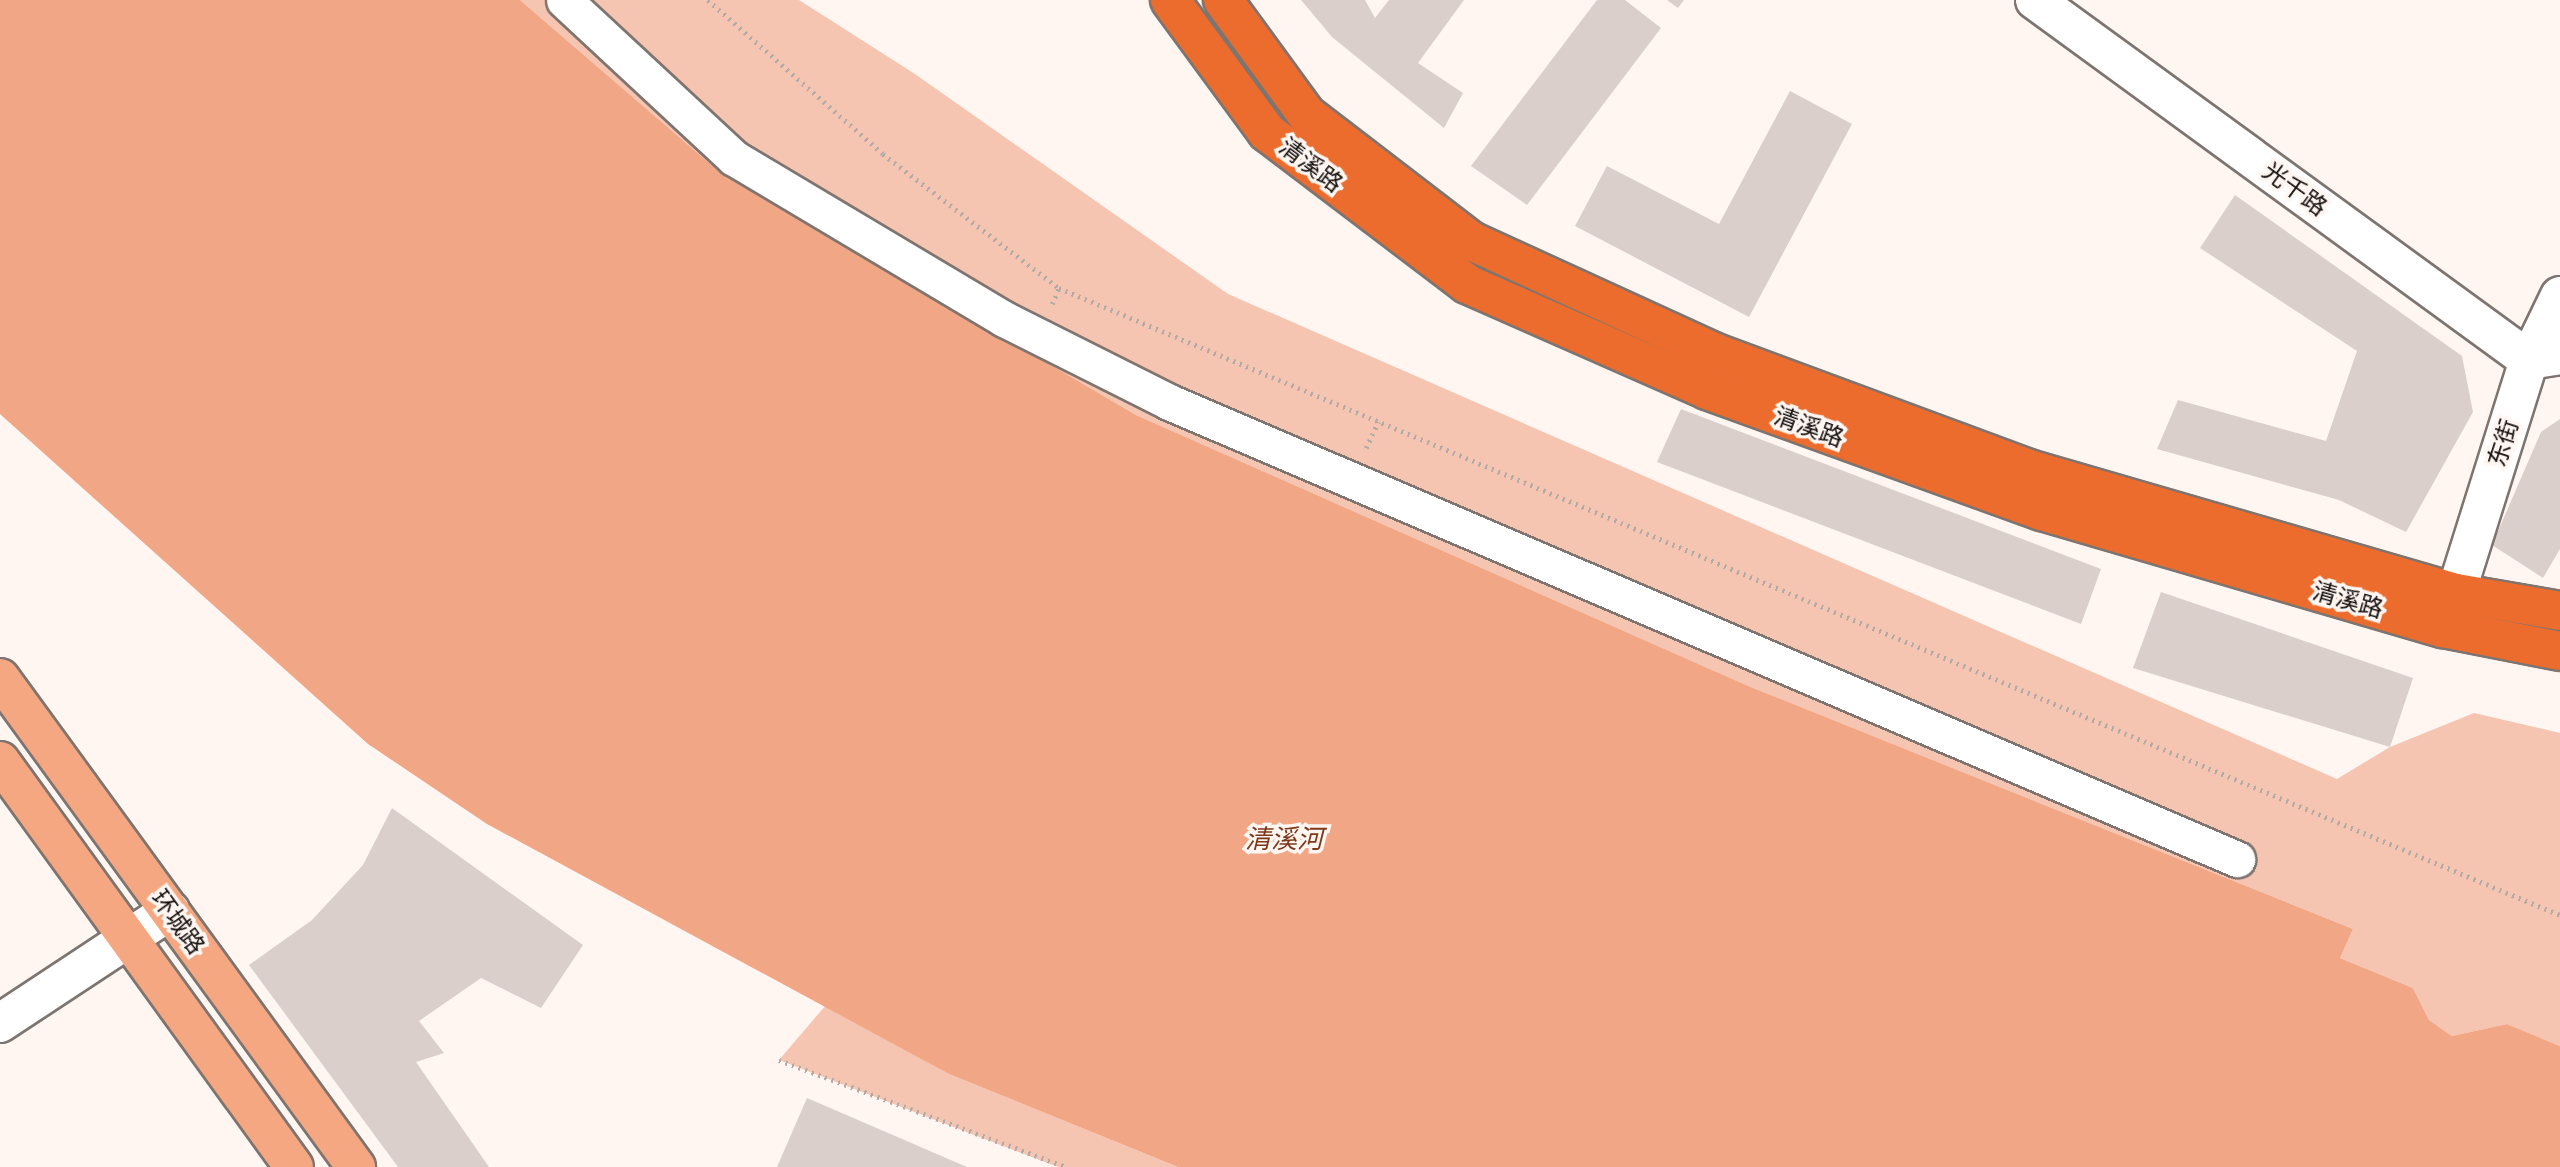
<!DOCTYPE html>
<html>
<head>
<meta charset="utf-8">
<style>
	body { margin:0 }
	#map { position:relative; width:2560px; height:1167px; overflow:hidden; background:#fff6f2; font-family:Inter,"Noto Sans SC",sans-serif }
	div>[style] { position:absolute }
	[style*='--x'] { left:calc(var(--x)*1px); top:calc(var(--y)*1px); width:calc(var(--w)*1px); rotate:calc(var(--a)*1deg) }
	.green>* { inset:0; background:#f6c5b1 }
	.water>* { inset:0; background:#f1a686 }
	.building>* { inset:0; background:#dacfca }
	.path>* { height:4.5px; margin-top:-2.25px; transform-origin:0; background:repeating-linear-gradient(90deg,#b1aaa6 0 2px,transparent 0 7px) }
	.roads { filter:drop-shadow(2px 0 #7e7470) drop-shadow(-2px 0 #7e7470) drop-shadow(0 2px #7e7470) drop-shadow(0 -2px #7e7470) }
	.street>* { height:35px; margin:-17.5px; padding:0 17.5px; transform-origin:17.5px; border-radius:17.5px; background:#fff }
	.secondary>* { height:38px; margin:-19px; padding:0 19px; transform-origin:19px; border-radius:19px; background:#fff }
	.primary>* { height:38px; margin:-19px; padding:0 19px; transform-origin:19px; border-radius:19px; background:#f4a781 }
	.highway>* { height:38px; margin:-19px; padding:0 19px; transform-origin:19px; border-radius:19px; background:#ec6c2d }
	span { translate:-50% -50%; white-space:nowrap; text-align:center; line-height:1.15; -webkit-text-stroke:7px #fff6f2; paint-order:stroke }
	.street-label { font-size:24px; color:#13100e }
	.water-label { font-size:26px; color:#7c3818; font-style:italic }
</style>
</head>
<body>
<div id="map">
	<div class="green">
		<i style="clip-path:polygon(520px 0,799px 0,915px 74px,1228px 294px,2337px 779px,2390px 747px,2474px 713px,2560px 733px,2560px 1046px,2507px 1024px,2452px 1036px,2429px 1020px,2413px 988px,2340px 958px,2353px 929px,1746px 685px,1136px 415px,715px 168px)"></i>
		<i style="clip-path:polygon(826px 1005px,949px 1074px,1178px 1167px,1058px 1167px,779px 1060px)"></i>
	</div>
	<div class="water">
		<i style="clip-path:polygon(0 0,520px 0,715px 168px,1136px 415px,1746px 685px,2353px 929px,2340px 958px,2413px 988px,2429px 1020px,2452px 1036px,2507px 1024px,2560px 1046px,2560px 1167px,1178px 1167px,949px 1074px,487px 824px,368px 744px,0 414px)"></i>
	</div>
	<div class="building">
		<i style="clip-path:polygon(1301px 0,1365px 0,1375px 18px,1389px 0,1464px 0,1418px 63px,1463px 93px,1444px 128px,1332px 37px)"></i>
		<i style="clip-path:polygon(1597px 0,1625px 0,1661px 28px,1527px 205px,1471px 166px)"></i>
		<i style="clip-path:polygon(1667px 0,1684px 0,1678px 8px)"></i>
		<i style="clip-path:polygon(1790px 91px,1852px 124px,1749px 317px,1575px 226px,1607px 166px,1719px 224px)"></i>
		<i style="clip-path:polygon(2235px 195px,2462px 356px,2473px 412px,2406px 532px,2339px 500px,2157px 449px,2178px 400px,2326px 441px,2357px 351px,2200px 248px)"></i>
		<i style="clip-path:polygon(1681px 409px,2101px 569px,2081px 624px,1657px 462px)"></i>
		<i style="clip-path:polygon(2560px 419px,2560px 549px,2543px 578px,2492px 545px,2541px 432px)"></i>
		<i style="clip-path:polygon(2161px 592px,2413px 678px,2390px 747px,2133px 668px)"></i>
		<i style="clip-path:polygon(392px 808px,583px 945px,541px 1008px,481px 978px,419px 1021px,444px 1053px,416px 1062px,489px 1167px,398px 1167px,249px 965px,312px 920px,363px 865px)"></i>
		<i style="clip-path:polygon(807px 1098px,967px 1167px,777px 1167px)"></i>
	</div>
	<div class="path">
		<i style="--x:708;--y:0;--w:233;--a:41.3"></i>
		<i style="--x:883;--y:154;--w:221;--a:37.3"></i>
		<i style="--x:1059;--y:288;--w:1627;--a:22.67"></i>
		<i style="--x:1052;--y:304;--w:17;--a:-66"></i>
		<i style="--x:1366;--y:448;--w:29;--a:-65"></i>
		<i style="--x:779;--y:1060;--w:307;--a:20.4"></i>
	</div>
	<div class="roads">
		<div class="street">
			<i style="--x:564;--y:0;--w:232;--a:42.9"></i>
			<i style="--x:734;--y:158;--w:314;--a:30.8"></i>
			<i style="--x:1004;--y:319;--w:185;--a:26.7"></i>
			<i style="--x:1169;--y:402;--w:1162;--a:23.17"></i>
		</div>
		<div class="secondary">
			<i style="--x:2035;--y:0;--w:611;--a:36.08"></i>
			<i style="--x:2529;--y:360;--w:31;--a:-9"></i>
			<i style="--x:2456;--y:593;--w:244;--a:-72.6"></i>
			<i style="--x:2529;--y:360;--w:71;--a:-64.2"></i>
			<i style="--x:0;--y:1023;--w:204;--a:-33.4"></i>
		</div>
		<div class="primary">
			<i style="--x:0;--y:678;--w:605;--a:53.94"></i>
			<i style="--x:0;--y:761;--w:501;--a:54.09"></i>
		</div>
		<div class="highway">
			<i style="--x:1170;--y:0;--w:164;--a:53.7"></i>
			<i style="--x:1267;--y:132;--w:251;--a:37.2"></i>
			<i style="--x:1467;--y:284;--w:262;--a:23.8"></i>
			<i style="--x:1707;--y:390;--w:356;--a:19.9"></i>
			<i style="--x:2042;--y:511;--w:418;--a:16.3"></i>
			<i style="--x:2443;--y:628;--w:119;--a:11.1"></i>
			<i style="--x:1223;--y:0;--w:142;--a:53.9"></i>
			<i style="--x:1307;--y:115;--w:207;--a:37.5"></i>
			<i style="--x:1471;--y:241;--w:266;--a:24.6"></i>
			<i style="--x:1713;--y:352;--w:337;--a:20.3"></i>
			<i style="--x:2029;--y:469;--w:445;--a:16.2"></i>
			<i style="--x:2456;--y:593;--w:106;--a:9.8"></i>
		</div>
	</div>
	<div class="street-label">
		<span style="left:1311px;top:165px;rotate:37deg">清溪路</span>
		<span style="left:2295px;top:189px;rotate:36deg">光千路</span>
		<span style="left:1809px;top:427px;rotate:20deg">清溪路</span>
		<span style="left:2503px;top:443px;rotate:-72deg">东街</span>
		<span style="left:2348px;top:600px;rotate:16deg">清溪路</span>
		<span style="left:178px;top:922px;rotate:54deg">环城路</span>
	</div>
	<div class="water-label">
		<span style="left:1284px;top:839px">清溪河</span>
	</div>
</div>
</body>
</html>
